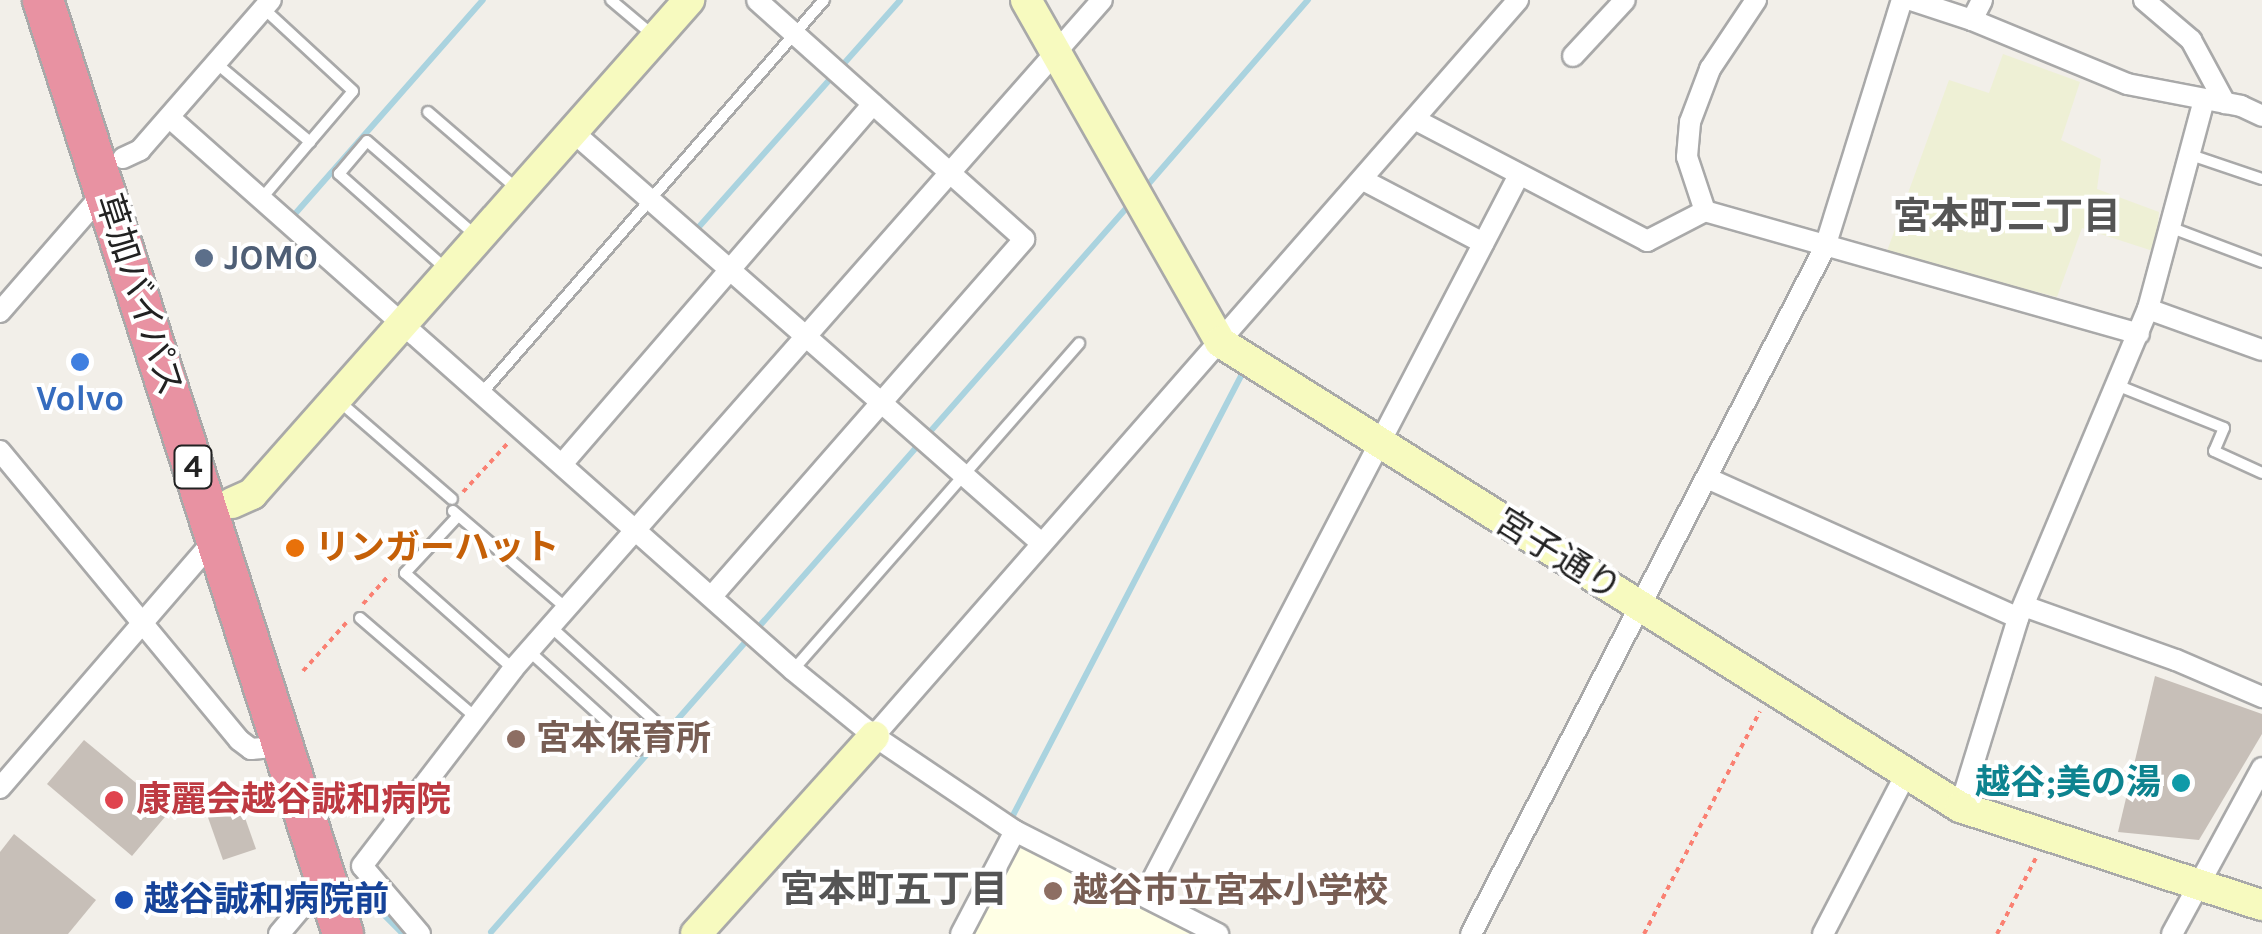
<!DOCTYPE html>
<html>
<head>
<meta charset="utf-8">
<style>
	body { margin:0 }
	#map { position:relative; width:2262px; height:934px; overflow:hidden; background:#f2efe9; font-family:Karla,"Noto Sans JP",sans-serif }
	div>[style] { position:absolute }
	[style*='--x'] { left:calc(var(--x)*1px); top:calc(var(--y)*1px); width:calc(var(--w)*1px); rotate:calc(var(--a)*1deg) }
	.education>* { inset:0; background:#ffffe5 }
	.farmland>* { inset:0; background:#eef0d5 }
	.stream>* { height:6px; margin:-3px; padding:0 3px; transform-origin:3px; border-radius:3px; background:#aad3df }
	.building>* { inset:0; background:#c7bfb8 }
	.path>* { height:4px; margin-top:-2px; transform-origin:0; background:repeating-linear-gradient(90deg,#fa8072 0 5px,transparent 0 10px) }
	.roads { filter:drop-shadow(2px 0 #a9a9a9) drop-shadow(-2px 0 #a9a9a9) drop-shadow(0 2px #a9a9a9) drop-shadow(0 -2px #a9a9a9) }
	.lane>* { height:10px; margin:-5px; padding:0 5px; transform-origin:5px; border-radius:5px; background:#fff }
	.street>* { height:20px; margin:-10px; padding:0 10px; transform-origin:10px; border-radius:10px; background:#fff }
	.secondary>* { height:30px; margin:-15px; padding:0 15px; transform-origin:15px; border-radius:15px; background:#f7fabf }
	.highway>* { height:40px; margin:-20px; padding:0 20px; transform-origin:20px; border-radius:20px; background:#e892a2 }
	.dots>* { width:28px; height:28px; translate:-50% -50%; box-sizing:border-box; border:5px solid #fff; border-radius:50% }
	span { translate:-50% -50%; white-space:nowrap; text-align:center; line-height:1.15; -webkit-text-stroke:8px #fff; paint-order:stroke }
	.shield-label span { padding:2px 8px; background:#fff; border:2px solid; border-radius:8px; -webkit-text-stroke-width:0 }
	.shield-label { font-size:32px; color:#222; font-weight:700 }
	.service-label { font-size:35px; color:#4e5e75; font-weight:700 }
	.left { translate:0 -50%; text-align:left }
	.street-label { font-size:35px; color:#222 }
	.shop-label { font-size:35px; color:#366cbe; font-weight:700 }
	.food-label { font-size:35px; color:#c56008; font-weight:700 }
	.education-label { font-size:35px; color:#785e54; font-weight:700 }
	.culture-label { font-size:35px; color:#0d838f; font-weight:700 }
	.right { translate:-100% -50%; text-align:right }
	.health-label { font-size:35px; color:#be3a42; font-weight:700 }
	.transit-label { font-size:35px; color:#164399; font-weight:700 }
	.neighbourhood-label { font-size:38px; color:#555; font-weight:700 }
</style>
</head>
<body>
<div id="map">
	<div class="education">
		<i style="clip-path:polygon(1017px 848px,1029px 849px,1193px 934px,973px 934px)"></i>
	</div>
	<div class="farmland">
		<i style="clip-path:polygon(2003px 54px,2080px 82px,2061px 140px,2101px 159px,2097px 189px,2159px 212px,2156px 252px,2082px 228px,2057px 297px,1886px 254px,1949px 80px,1989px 93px)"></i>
	</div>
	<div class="stream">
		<i style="--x:1145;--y:188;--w:249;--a:-49.1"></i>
		<i style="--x:294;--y:215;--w:286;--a:-48.7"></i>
		<i style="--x:697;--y:229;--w:306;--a:-48.4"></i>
		<i style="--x:1009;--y:823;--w:504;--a:-62.57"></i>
		<i style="--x:384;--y:915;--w:27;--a:45"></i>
		<i style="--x:491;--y:932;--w:969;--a:-48.73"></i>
	</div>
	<div class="building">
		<i style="clip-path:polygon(2155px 676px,2262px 714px,2262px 734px,2199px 840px,2118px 832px)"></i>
		<i style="clip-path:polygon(84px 740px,170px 811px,132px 856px,47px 784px)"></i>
		<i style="clip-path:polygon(238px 798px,256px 849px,223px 860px,205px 809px)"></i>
		<i style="clip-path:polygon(14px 834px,96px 900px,68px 934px,0 934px,0 852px)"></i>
	</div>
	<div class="path">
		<i style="--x:463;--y:492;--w:65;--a:-47.5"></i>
		<i style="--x:363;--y:604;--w:40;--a:-48"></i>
		<i style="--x:303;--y:671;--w:66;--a:-48.1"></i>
		<i style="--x:1644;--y:934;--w:251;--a:-62.5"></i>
		<i style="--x:1997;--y:934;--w:88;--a:-62.9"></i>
	</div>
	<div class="roads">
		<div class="lane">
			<i style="--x:611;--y:0;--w:57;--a:40.1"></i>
			<i style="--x:216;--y:63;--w:123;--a:40"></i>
			<i style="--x:428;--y:112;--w:116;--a:40.8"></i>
			<i style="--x:2188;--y:154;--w:78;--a:18.7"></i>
			<i style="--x:262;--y:198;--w:140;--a:-49.6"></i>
			<i style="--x:353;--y:91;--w:121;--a:-137.3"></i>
			<i style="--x:2172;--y:228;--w:96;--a:20.7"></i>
			<i style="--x:445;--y:268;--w:142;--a:-138.4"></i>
			<i style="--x:339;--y:174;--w:43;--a:-49.7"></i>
			<i style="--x:367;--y:141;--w:143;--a:41"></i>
			<i style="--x:2119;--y:386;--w:113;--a:21.8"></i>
			<i style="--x:2224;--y:428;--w:25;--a:113"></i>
			<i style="--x:2214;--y:451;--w:53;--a:24.6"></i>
			<i style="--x:482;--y:393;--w:521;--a:-48.97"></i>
			<i style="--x:340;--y:402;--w:148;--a:40.9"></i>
			<i style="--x:453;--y:511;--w:149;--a:40.6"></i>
			<i style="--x:458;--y:516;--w:78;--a:132.9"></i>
			<i style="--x:405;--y:573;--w:144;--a:41.6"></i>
			<i style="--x:360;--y:618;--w:150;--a:40.7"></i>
			<i style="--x:551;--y:627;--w:144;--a:42.2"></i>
			<i style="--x:529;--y:651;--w:147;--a:42.2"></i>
			<i style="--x:794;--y:669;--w:433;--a:-48.8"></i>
		</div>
		<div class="street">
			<i style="--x:1911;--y:0;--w:64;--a:18.2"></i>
			<i style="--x:1972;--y:20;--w:168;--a:22.4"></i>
			<i style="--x:2127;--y:84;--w:116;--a:10.9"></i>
			<i style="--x:2241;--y:106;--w:23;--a:25"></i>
			<i style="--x:2144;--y:0;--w:62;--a:40.4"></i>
			<i style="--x:2191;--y:40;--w:72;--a:61.6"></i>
			<i style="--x:1972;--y:20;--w:22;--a:-63"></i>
			<i style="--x:1573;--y:56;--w:76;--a:-47.1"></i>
			<i style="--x:170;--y:118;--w:832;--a:41.54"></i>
			<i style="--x:793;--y:670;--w:104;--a:39.2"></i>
			<i style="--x:874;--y:736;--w:170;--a:34"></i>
			<i style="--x:1015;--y:831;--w:228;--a:26.9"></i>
			<i style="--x:1416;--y:120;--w:261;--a:27.6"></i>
			<i style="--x:1647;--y:241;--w:65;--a:-27.3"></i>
			<i style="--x:1705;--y:211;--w:451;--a:15.8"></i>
			<i style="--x:573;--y:132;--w:621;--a:41.28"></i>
			<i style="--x:123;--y:158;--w:19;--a:-25"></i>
			<i style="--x:140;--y:150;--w:199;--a:-48.9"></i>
			<i style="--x:1363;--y:180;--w:136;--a:27.7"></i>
			<i style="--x:1705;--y:211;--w:57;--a:-108.4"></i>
			<i style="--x:1687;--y:157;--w:35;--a:-85"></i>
			<i style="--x:1690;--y:122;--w:57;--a:-69.3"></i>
			<i style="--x:1710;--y:69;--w:83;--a:-56.3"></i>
			<i style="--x:2148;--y:309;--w:121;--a:19.8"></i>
			<i style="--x:0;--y:312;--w:143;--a:-49"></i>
			<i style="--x:94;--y:204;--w:16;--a:-27"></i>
			<i style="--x:0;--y:451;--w:375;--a:50.4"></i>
			<i style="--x:239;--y:740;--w:15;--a:37"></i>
			<i style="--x:251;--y:749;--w:33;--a:-5"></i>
			<i style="--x:563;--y:463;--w:474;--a:-49.2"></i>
			<i style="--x:1707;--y:478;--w:341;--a:24.2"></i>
			<i style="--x:712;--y:596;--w:474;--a:-48.8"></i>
			<i style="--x:1024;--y:239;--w:358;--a:-138.2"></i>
			<i style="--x:2024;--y:606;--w:161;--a:19.6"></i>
			<i style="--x:2176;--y:660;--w:94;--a:23.3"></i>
			<i style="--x:874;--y:736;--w:978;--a:-48.81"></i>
			<i style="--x:0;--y:788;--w:330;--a:-49.2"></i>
			<i style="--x:1960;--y:807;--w:198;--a:-72.9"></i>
			<i style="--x:2018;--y:618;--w:335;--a:-67.2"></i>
			<i style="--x:2148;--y:309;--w:216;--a:-75"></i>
			<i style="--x:1144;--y:896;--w:813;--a:-62.52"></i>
			<i style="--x:279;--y:934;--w:34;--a:-50"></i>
			<i style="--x:301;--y:908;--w:32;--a:-22"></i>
			<i style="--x:420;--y:934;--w:89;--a:-130.5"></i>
			<i style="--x:362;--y:866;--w:248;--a:-52.5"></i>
			<i style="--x:513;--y:669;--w:891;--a:-48.64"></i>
			<i style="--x:961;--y:934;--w:116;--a:-62.3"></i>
			<i style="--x:1471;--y:934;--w:773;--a:-62.74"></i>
			<i style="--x:1825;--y:247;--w:259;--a:-72.7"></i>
			<i style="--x:1823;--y:934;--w:178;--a:-62.6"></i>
			<i style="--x:2172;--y:934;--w:189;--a:-61.5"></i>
		</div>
		<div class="secondary">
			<i style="--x:1026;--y:0;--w:393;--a:60.4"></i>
			<i style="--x:1220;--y:342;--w:874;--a:32.14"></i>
			<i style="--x:1960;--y:807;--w:318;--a:18"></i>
			<i style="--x:232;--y:503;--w:22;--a:-24"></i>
			<i style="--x:252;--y:494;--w:660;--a:-48.5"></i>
			<i style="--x:696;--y:934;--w:266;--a:-48"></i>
		</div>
		<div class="highway">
			<i style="--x:43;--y:0;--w:981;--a:72.19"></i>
		</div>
	</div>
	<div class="dots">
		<i style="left:204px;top:258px;background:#5c6f8a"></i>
		<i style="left:80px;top:362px;background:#3f7fe0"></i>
		<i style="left:295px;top:548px;background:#e8710a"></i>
		<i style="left:516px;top:739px;background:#8d6e63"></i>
		<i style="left:2181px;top:783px;background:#0f9aa8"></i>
		<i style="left:114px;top:800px;background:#e0444e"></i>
		<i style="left:1053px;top:891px;background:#8d6e63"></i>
		<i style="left:124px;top:900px;background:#1a4fb4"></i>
	</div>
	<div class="shield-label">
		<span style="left:193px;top:467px">4</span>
	</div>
	<div class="service-label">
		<span class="left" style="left:224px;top:258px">JOMO</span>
	</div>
	<div class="street-label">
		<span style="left:139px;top:295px;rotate:72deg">草加バイパス</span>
		<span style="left:1558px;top:555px;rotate:32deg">宮子通り</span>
	</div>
	<div class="shop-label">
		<span style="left:80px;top:399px">Volvo</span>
	</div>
	<div class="food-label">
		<span class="left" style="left:315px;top:548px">リンガーハット</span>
	</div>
	<div class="education-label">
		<span class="left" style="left:536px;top:739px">宮本保育所</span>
		<span class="left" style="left:1073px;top:891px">越谷市立宮本小学校</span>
	</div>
	<div class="culture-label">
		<span class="right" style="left:2161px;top:783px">越谷;美の湯</span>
	</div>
	<div class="health-label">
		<span class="left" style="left:136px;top:800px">康麗会越谷誠和病院</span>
	</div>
	<div class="transit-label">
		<span class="left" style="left:144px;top:900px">越谷誠和病院前</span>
	</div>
	<div class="neighbourhood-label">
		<span style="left:2007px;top:217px">宮本町二丁目</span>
		<span style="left:894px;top:890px">宮本町五丁目</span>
	</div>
</div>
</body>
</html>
